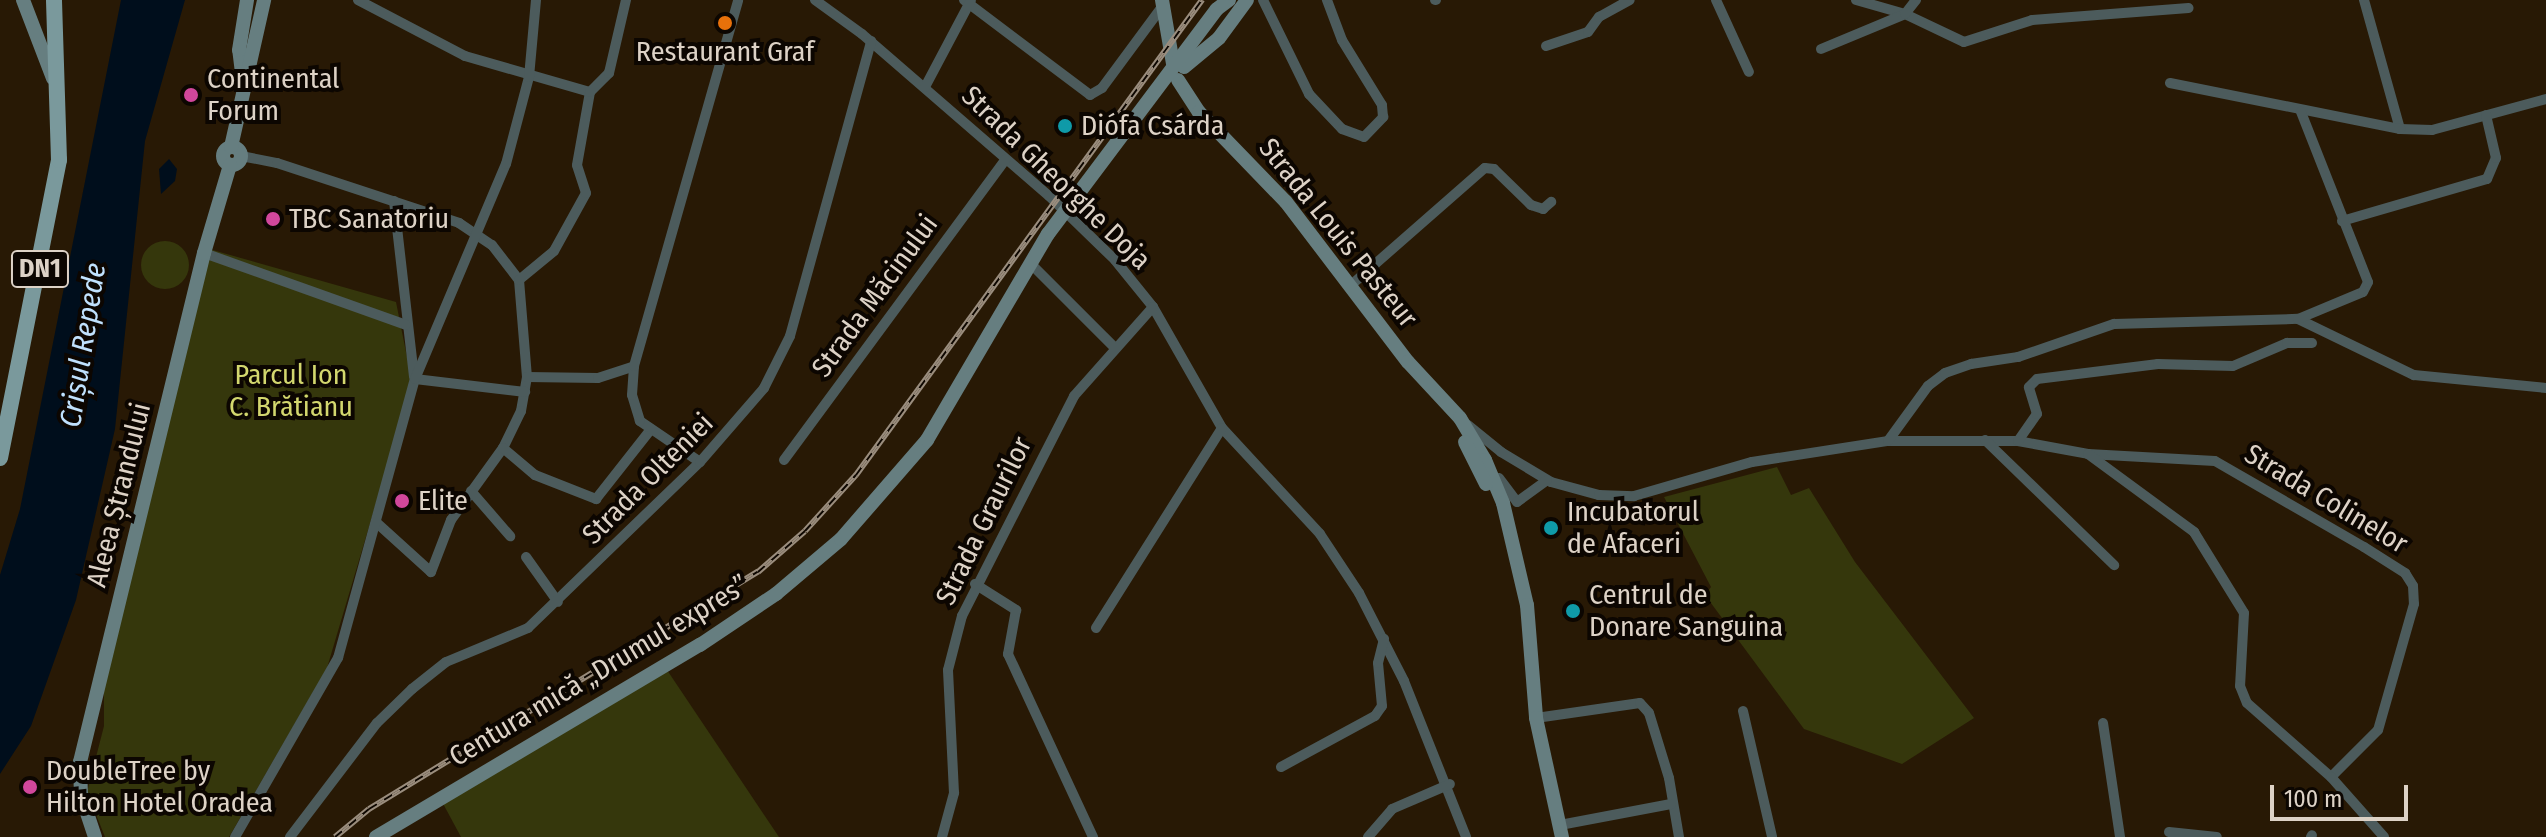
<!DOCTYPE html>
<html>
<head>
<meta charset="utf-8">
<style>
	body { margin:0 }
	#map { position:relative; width:2546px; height:837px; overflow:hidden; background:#281905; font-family:"Fira Sans Condensed",sans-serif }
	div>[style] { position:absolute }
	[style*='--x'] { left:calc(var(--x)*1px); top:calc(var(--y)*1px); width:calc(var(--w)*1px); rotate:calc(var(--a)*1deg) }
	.green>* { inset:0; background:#35370c }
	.round { border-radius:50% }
	.water>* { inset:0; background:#000e1c }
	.street>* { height:10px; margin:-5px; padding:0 5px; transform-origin:5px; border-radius:5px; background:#4c5b5c }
	.secondary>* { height:14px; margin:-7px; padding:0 7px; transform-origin:7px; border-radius:7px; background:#667e80 }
	.secondary>.ring { margin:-7px; padding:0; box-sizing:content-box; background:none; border:14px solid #667e80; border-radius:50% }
	.primary>* { height:16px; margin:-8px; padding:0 8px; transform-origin:8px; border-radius:8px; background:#7a999c }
	.rail>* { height:6px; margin-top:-3px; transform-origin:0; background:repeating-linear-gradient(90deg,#0c0601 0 9px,#9a8d7e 0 18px); box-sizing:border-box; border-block:2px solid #9a8d7e }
	.dots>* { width:22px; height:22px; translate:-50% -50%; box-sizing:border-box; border:4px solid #0c0601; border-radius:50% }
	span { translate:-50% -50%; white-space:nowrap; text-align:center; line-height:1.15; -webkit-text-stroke:8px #0c0601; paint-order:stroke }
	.shield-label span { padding:2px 6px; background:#0c0601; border:2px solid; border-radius:6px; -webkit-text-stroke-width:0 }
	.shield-label { font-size:26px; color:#ddd2c6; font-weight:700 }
	.poi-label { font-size:28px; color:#ddd2c6 }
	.left { translate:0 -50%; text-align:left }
	.street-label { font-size:28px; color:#ddd2c6 }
	.park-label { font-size:28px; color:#d3d76e }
	.water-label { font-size:30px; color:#c0e1fd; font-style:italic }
	.scale { position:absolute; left:2270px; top:785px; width:138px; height:36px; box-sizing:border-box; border:4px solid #ddd2c6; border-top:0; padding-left:10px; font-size:24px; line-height:28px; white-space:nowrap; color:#ddd2c6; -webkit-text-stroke:6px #0c0601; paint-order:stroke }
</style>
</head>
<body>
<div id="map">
	<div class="green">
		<i class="round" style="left:141px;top:241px;width:48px;height:48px"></i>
		<i style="clip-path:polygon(209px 249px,396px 302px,412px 382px,327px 668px,229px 837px,105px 837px,87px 792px,104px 726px,104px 666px)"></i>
		<i style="clip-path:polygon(1777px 467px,1791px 495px,1809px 488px,1855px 562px,1974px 718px,1902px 764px,1804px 729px,1705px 595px,1711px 587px,1664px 497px)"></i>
		<i style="clip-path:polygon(665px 667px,779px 837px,461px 837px,440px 798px)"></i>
	</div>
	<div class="water">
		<i style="clip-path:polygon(121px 0,185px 0,145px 141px,115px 429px,76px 600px,31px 726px,0 774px,0 575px,20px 509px)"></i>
		<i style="clip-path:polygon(169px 159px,177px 169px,175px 181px,161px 194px,159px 169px)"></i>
	</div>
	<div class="street">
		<i style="--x:358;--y:0;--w:121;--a:27.6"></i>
		<i style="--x:465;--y:56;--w:130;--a:16.1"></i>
		<i style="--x:815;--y:0;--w:58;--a:35.9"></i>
		<i style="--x:862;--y:34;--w:247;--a:40.9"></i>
		<i style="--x:1049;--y:196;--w:92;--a:44.1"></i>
		<i style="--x:1115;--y:260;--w:60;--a:51"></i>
		<i style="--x:1153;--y:307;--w:139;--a:60.3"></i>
		<i style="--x:1222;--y:428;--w:144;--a:47.2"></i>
		<i style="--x:1320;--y:534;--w:71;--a:56.5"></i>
		<i style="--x:1359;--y:593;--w:99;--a:62.9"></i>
		<i style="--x:1404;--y:681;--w:168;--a:68.3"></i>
		<i style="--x:964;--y:0;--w:158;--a:37"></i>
		<i style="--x:1090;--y:95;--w:14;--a:-30"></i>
		<i style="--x:1102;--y:88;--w:101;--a:-53.5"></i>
		<i style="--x:1263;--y:0;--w:105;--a:63.9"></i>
		<i style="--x:1309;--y:94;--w:48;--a:46.7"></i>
		<i style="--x:1342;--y:129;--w:23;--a:20"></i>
		<i style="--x:1364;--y:137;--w:28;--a:-46"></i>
		<i style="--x:1383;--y:117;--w:12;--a:-95"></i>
		<i style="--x:1382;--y:105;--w:76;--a:-121.6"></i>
		<i style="--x:1342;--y:40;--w:43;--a:-110.6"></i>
		<i style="--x:1435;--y:0;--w:1;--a:0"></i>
		<i style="--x:1716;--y:0;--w:79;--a:65.4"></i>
		<i style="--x:1856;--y:0;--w:51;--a:15.9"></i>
		<i style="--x:1905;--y:14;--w:65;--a:25.4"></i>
		<i style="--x:1964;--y:42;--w:71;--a:-17.9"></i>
		<i style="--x:2032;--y:20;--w:157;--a:-4.4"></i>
		<i style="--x:2364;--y:0;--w:134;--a:74.4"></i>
		<i style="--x:2400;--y:129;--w:32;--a:2"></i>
		<i style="--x:2432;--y:130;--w:118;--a:-15.2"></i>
		<i style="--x:1546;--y:46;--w:44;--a:-18.4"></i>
		<i style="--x:1588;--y:32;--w:19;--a:-54"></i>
		<i style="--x:1599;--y:17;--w:35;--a:-29"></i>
		<i style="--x:1821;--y:49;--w:91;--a:-22.6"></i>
		<i style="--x:1905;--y:14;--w:18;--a:-52"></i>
		<i style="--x:2170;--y:83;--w:235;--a:11.3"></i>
		<i style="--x:925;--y:87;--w:98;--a:-62.1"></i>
		<i style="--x:241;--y:156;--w:37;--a:11"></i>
		<i style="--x:277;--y:163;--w:192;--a:18.2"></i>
		<i style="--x:459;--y:223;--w:40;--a:34"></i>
		<i style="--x:492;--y:245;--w:44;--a:52.4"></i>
		<i style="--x:519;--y:280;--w:97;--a:85.3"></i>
		<i style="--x:527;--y:377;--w:35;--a:100"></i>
		<i style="--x:521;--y:411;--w:41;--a:115.9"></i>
		<i style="--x:503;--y:448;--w:89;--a:125.8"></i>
		<i style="--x:451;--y:520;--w:56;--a:111"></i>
		<i style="--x:431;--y:572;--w:73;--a:-137.8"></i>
		<i style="--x:394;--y:201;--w:177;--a:83.5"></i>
		<i style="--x:2342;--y:221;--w:151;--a:-16.2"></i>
		<i style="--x:2487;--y:179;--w:23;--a:-67"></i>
		<i style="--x:2496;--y:158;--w:44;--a:-103.1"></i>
		<i style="--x:204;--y:253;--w:214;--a:19.6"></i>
		<i style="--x:1030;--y:263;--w:119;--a:45"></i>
		<i style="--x:519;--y:280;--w:45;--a:-39.6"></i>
		<i style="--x:554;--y:251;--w:66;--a:-61.1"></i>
		<i style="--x:586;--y:193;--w:29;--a:-108"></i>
		<i style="--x:577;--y:165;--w:74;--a:-79.9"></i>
		<i style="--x:590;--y:92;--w:27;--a:-45"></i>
		<i style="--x:609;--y:73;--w:75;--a:-76.9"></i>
		<i style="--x:1350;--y:286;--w:179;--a:-41.2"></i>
		<i style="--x:1485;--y:168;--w:9;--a:6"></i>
		<i style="--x:1494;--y:169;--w:52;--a:44.2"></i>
		<i style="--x:1531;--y:205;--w:13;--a:18"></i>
		<i style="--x:1543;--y:209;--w:11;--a:-41"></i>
		<i style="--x:2298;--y:319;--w:129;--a:25.8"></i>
		<i style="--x:2414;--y:375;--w:133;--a:5.6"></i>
		<i style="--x:527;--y:377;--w:71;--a:0.8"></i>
		<i style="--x:598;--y:378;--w:38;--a:-18"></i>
		<i style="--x:415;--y:379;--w:111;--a:6.7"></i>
		<i style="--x:1468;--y:425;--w:43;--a:39.3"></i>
		<i style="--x:1501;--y:452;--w:58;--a:31"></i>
		<i style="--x:1551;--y:482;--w:50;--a:15.2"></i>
		<i style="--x:1599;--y:495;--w:35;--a:2"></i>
		<i style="--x:1634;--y:496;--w:123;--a:-16.1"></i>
		<i style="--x:1752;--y:462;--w:138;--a:-8.8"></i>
		<i style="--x:1888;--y:441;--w:130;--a:0"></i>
		<i style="--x:2018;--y:441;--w:71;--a:10.5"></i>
		<i style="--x:2088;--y:454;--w:127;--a:3.2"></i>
		<i style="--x:2215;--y:461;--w:172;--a:30"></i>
		<i style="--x:2364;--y:547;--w:49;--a:32.4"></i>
		<i style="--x:2405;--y:573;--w:15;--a:58"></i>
		<i style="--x:2413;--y:586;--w:18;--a:87"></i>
		<i style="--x:2414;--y:604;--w:131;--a:105.9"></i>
		<i style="--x:2378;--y:730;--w:66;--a:135"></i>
		<i style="--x:1985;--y:440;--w:180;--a:44.1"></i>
		<i style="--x:1888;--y:441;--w:68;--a:-54"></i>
		<i style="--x:1928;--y:386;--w:21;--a:-37"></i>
		<i style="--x:1945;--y:373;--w:28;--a:-19"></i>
		<i style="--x:1971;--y:364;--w:48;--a:-8.5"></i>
		<i style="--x:2018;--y:357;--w:102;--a:-19"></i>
		<i style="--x:2114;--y:324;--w:184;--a:-1.6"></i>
		<i style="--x:2298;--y:319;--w:70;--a:-22.6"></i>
		<i style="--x:2363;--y:292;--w:11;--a:-63"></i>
		<i style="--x:2368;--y:282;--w:183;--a:-111.5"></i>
		<i style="--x:2018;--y:441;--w:33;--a:-55"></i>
		<i style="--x:2037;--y:414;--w:28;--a:-107"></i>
		<i style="--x:2029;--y:387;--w:11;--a:-45"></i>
		<i style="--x:2037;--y:379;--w:122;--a:-7.1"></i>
		<i style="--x:2158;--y:364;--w:75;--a:1.5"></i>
		<i style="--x:2233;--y:366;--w:59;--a:-23.1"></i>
		<i style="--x:2287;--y:343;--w:25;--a:0"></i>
		<i style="--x:503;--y:448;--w:42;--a:40.2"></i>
		<i style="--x:535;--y:475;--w:66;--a:21.5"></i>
		<i style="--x:596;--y:499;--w:89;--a:-51.8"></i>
		<i style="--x:2088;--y:454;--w:132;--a:36.3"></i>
		<i style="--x:2194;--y:532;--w:95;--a:58.3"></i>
		<i style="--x:2244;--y:613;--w:73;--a:93.1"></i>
		<i style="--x:2240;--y:686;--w:18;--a:68"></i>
		<i style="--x:2247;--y:703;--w:112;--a:41.4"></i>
		<i style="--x:2331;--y:777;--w:80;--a:48.5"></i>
		<i style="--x:784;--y:460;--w:373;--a:-53.6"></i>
		<i style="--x:700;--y:462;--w:73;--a:-145.7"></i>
		<i style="--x:640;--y:421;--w:27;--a:-107"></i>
		<i style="--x:632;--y:395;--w:29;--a:-86"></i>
		<i style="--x:634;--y:366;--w:380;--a:-74.1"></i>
		<i style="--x:1499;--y:478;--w:30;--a:53"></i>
		<i style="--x:1517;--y:502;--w:37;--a:-36"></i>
		<i style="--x:471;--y:491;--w:60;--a:49.1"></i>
		<i style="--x:526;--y:557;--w:55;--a:54.6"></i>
		<i style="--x:975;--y:584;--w:49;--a:32.4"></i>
		<i style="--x:1016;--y:610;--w:45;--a:100.3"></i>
		<i style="--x:1008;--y:654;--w:202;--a:65.1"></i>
		<i style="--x:1096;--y:628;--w:236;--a:-57.8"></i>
		<i style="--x:1743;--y:711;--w:129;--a:77"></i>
		<i style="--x:1536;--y:718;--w:105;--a:-8.2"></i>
		<i style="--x:1640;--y:703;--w:13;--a:48"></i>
		<i style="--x:1649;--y:713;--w:68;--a:72.9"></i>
		<i style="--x:1669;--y:778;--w:60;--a:80.4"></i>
		<i style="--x:2103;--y:723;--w:115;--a:81.5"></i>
		<i style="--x:1281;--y:767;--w:107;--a:-28.5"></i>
		<i style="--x:1375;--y:716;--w:12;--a:-55"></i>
		<i style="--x:1382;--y:706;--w:43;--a:-95.3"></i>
		<i style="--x:1378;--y:663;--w:25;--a:-76"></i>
		<i style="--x:1560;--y:825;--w:113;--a:-10.7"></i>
		<i style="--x:2169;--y:832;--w:48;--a:5.9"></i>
		<i style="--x:235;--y:837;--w:207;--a:-60.1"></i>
		<i style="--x:338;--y:658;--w:289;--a:-74.6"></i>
		<i style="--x:415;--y:379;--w:233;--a:-67.1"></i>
		<i style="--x:506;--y:164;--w:90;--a:-75.2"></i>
		<i style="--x:529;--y:77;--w:77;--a:-84.8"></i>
		<i style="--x:290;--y:837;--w:143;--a:-52.7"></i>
		<i style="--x:377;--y:723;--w:49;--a:-44.2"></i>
		<i style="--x:412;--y:689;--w:43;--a:-38.5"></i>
		<i style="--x:446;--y:662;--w:89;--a:-22.5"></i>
		<i style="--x:528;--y:628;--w:239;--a:-44"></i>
		<i style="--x:700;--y:462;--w:98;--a:-49.1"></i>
		<i style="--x:764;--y:388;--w:58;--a:-63.4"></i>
		<i style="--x:790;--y:336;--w:306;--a:-74.6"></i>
		<i style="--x:942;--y:837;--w:46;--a:-74.7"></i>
		<i style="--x:954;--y:793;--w:123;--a:-92.8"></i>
		<i style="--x:948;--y:670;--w:56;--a:-75.5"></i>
		<i style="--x:962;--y:616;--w:247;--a:-63"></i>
		<i style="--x:1074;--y:396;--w:119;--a:-48.4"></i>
		<i style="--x:1368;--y:837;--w:37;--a:-49"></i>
		<i style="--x:1392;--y:809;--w:63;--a:-23.3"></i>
		<i style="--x:2311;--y:837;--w:2;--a:-63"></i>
	</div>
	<div class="secondary">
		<i style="--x:23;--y:0;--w:84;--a:69"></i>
		<i style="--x:1162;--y:0;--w:65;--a:80.2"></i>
		<i style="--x:1184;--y:67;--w:45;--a:-39.6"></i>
		<i style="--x:1219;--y:38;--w:47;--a:-53.6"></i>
		<i style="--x:1178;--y:80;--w:38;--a:57"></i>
		<i style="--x:1199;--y:112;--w:125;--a:46"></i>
		<i style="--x:1286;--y:202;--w:201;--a:52.7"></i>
		<i style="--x:1408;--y:362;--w:76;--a:47.1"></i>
		<i style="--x:1460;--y:418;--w:49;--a:59.2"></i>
		<i style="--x:1485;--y:460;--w:47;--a:67.3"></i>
		<i style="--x:1503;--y:503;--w:105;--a:76.8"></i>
		<i style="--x:1527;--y:605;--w:113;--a:85.4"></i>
		<i style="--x:1536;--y:718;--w:122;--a:77.7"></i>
		<i style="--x:243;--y:81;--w:31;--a:-97"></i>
		<i style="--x:239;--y:50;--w:51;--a:-80.9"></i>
		<i class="ring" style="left:223px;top:147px;width:4px;height:4px"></i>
		<i style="--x:231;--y:147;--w:151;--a:-77.3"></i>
		<i style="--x:1465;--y:442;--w:47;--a:63.4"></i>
		<i style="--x:95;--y:837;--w:44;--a:-108.4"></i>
		<i style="--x:81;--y:795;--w:33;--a:-92"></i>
		<i style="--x:80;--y:762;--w:524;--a:-76.31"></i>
		<i style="--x:204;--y:253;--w:92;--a:-73.5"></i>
		<i style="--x:376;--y:837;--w:377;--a:-30.7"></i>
		<i style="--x:700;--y:645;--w:92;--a:-33.9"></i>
		<i style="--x:776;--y:594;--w:85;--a:-40.2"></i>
		<i style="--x:841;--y:539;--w:131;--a:-49"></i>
		<i style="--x:927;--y:440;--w:239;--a:-59.6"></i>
		<i style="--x:1048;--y:234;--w:281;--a:-53.1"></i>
		<i style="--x:1217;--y:9;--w:15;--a:-37"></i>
	</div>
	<div class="primary">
		<i style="--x:0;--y:458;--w:304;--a:-78.8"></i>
		<i style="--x:59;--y:160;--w:160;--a:-91.8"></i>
	</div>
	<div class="rail">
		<i style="--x:335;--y:837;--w:44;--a:-39.5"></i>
		<i style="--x:369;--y:809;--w:456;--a:-31.4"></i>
		<i style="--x:758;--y:572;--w:62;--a:-41.1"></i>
		<i style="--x:805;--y:531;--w:76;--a:-47.7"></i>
		<i style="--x:856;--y:475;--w:588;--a:-53.93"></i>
	</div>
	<div class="dots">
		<i style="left:725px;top:23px;background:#e8710a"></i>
		<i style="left:191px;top:95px;background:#d1479c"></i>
		<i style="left:1065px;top:126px;background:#0f9aa8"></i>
		<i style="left:273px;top:219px;background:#d1479c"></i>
		<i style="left:402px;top:501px;background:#d1479c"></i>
		<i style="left:1551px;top:528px;background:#0f9aa8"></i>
		<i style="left:1573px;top:611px;background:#0f9aa8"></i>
		<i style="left:30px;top:787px;background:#d1479c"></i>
	</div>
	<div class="shield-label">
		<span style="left:40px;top:269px">DN1</span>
	</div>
	<div class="poi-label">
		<span style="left:725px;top:52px">Restaurant Graf</span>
		<span class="left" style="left:207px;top:95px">Continental<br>Forum</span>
		<span class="left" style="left:1081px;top:126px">Diófa Csárda</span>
		<span class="left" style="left:289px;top:219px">TBC Sanatoriu</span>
		<span class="left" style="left:418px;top:501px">Elite</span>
		<span class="left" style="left:1567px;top:528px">Incubatorul<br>de Afaceri</span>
		<span class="left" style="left:1589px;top:611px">Centrul de<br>Donare Sanguina</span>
		<span class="left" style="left:46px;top:787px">DoubleTree by<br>Hilton Hotel Oradea</span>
	</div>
	<div class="street-label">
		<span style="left:1056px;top:178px;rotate:44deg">Strada Gheorghe Doja</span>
		<span style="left:1338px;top:233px;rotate:51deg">Strada Louis Pasteur</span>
		<span style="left:875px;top:296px;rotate:-54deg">Strada Măcinului</span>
		<span style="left:648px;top:479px;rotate:-45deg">Strada Olteniei</span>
		<span style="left:119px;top:495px;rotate:-76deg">Aleea Ștrandului</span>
		<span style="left:2326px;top:499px;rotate:31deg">Strada Colinelor</span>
		<span style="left:984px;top:521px;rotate:-64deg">Strada Graurilor</span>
		<span style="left:599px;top:671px;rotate:-31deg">Centura mică „Drumul expres”</span>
	</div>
	<div class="park-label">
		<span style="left:291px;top:391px">Parcul Ion<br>C. Brătianu</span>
	</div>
	<div class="water-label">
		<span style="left:83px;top:345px;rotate:-81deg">Crișul Repede</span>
	</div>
	<div class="scale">100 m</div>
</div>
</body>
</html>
